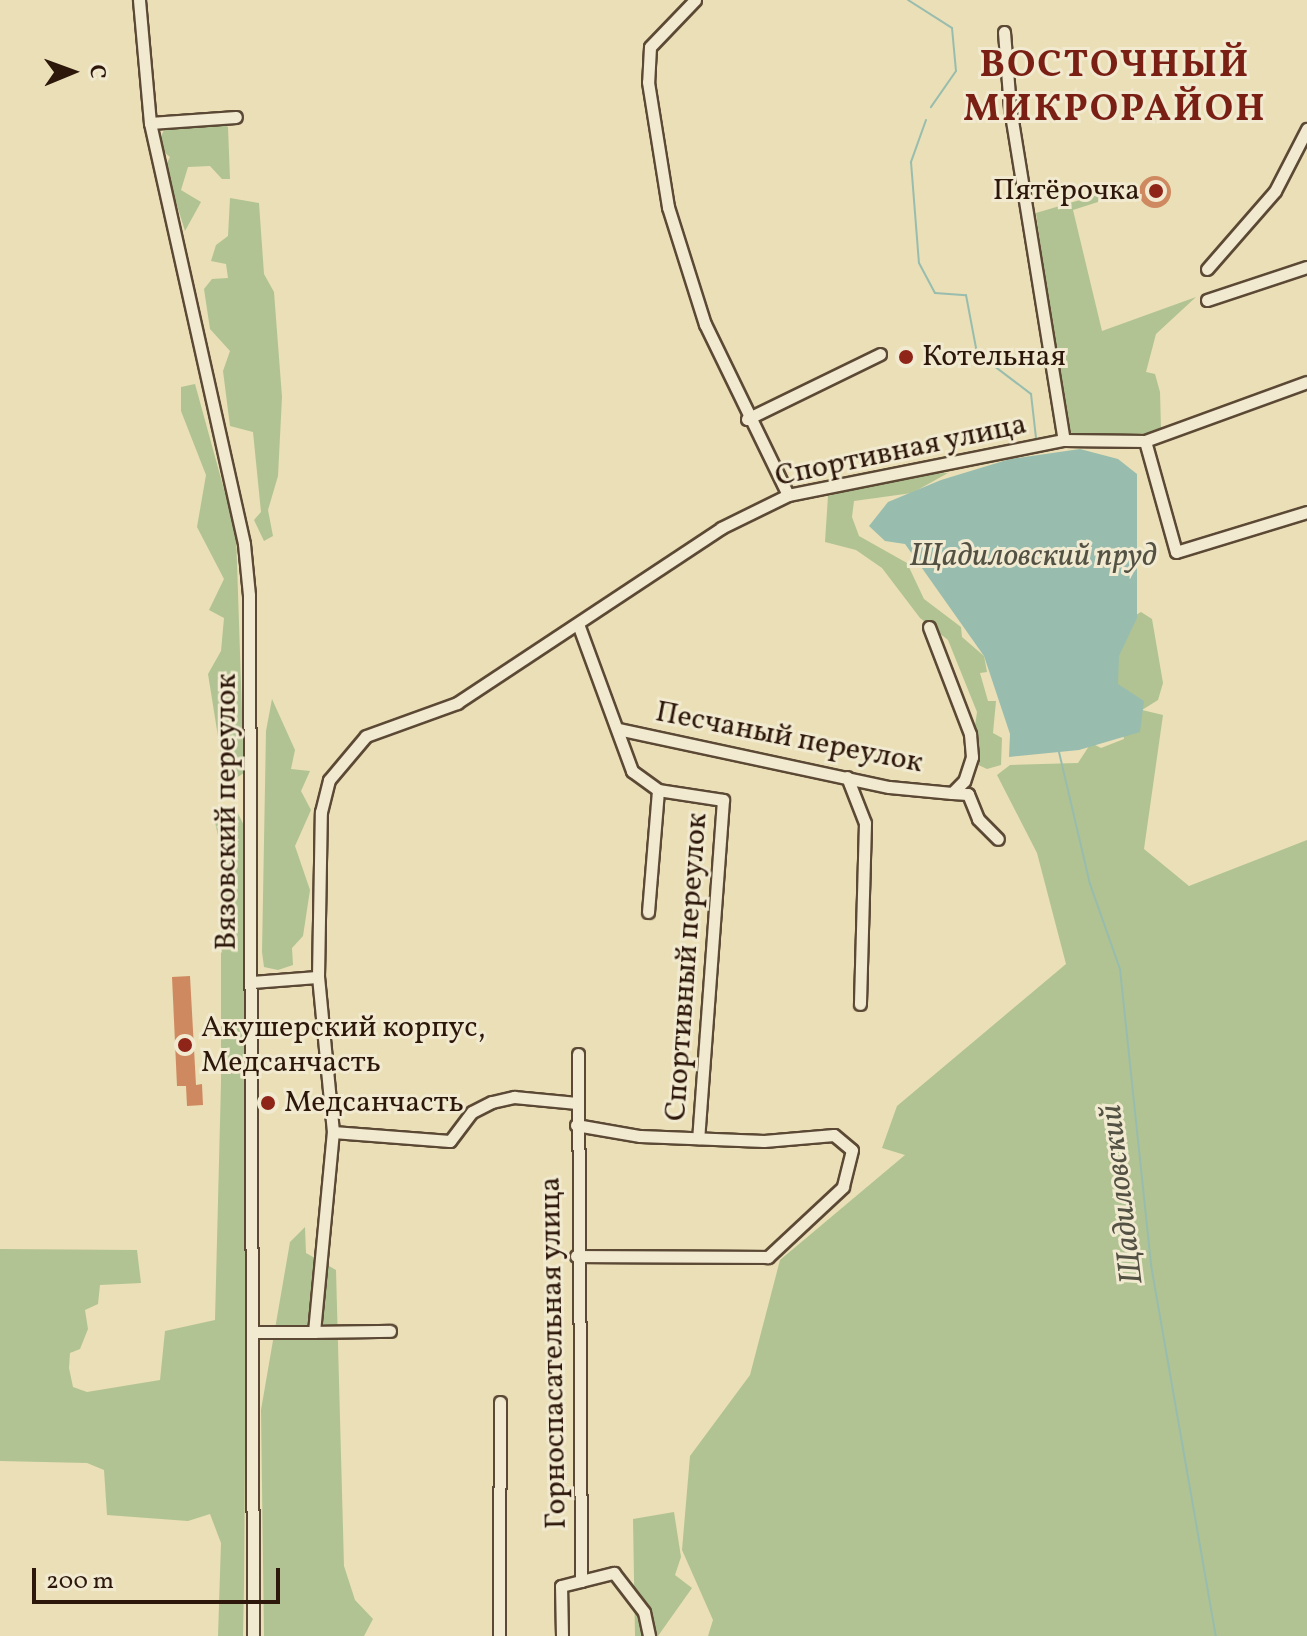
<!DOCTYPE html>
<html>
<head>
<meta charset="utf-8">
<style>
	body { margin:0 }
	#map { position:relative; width:1307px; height:1636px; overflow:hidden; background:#eadfb6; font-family:Vollkorn,serif }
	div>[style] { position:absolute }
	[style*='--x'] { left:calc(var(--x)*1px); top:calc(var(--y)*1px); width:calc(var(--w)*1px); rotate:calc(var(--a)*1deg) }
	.green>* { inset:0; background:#b1c392 }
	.water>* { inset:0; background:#98bdae }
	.stream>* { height:2px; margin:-1px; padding:0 1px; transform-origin:1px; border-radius:1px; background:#98bdae }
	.building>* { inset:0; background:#cf8960 }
	.round { border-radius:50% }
	.roads { filter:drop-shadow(2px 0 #5c4935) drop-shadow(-2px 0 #5c4935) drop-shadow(0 2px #5c4935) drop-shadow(0 -2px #5c4935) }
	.minor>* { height:11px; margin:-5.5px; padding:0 5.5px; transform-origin:5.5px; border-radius:5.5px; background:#f1ead0 }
	.dots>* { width:22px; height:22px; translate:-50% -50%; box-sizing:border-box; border:4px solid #f1ead0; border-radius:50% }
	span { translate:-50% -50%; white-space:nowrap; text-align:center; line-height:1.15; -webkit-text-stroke:6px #f1ead0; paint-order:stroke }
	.poi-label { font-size:30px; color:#2d170a }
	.right { translate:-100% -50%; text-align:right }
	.left { translate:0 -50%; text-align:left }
	.street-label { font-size:30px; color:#2d170a }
	.water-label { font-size:32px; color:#525143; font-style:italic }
	.district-label { font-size:38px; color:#7a1f14; font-weight:700; letter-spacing:2px }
	.north { position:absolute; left:32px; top:32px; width:80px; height:80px; -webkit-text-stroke:6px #f1ead0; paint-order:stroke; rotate:89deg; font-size:22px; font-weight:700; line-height:32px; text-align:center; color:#2d170a }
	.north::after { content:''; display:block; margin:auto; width:28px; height:36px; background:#2d170a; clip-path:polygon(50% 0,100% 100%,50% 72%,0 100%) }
	.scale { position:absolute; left:32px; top:1568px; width:248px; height:36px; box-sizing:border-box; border:4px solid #2d170a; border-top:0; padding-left:10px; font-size:24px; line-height:28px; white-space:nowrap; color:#2d170a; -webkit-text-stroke:6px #f1ead0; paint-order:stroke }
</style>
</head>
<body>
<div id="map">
	<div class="green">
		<i style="clip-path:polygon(218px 121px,228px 127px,230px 179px,222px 179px,210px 166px,188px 167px,181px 190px,201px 202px,185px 231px,165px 167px,170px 157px,159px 148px,162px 134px,167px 124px)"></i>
		<i style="clip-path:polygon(1097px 195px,1101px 201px,1073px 210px,1102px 331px,1196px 297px,1156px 334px,1146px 372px,1155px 374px,1160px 392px,1161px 429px,1144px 435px,1073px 435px,1065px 424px,1036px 213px)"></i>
		<i style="clip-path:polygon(230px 198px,259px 203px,264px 274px,274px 292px,282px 397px,278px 476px,268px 510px,273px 536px,264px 541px,254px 520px,261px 512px,253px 432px,230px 426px,223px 371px,230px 351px,210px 329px,204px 289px,212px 279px,228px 278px,226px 264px,211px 261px,216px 245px,228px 236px)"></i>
		<i style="clip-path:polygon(195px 384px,236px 533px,244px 773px,236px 778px,224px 774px,208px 674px,221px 651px,224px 618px,209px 610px,224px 579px,197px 527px,206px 475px,181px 411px,181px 387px)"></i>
		<i style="clip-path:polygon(948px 473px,912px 493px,854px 501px,852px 517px,859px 536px,907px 563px,924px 599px,961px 627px,962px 637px,984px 656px,987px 672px,980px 673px,988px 701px,996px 701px,993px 733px,1002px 738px,1001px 765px,987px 769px,970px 761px,977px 712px,948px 640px,920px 618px,882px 568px,856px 550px,825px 542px,828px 496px,917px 474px)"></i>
		<i style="clip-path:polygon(1141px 612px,1152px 619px,1163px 683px,1158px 700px,1142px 710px,1163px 715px,1144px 849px,1189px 886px,1307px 840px,1307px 1636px,708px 1636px,713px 1620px,682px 1550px,690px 1456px,750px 1375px,780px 1260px,905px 1155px,882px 1148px,897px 1106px,1066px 964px,1037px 853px,997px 775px,1010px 765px,1078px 763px,1091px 743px,1101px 748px,1124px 739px,1115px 699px,1119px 625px)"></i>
		<i style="clip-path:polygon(272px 699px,295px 750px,291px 769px,310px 771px,301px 791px,311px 810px,295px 846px,310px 890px,303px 936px,292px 948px,293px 965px,278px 970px,264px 967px,262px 952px,266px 731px)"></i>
		<i style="clip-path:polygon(236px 809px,246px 830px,249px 915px,244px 1586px,243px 1636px,218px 1636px,221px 1543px,210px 1514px,188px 1521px,107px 1515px,104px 1470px,87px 1463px,0 1461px,0 1249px,137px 1250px,141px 1283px,100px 1285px,98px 1304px,85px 1310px,88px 1329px,80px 1349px,70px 1353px,69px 1368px,73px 1387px,87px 1392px,160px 1380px,165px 1331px,215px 1320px,221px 1083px,221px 850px,215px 822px,220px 810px)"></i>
		<i style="clip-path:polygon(305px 1227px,306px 1253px,336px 1270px,344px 1566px,355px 1600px,373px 1619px,364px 1636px,264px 1636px,261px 1410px,290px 1242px)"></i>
		<i style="clip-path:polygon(674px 1512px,681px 1557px,675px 1575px,692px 1588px,658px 1636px,635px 1636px,633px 1519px)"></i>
	</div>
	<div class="water">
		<i style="clip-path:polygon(1080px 449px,1118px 459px,1137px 474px,1137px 618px,1119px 656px,1118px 684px,1144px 701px,1140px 732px,1079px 750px,1009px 757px,1010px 734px,984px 656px,905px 544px,885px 541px,869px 526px,888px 502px,941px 480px,1010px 459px)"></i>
	</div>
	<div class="stream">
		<i style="--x:908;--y:0;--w:52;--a:32.5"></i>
		<i style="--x:952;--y:28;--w:43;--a:84.7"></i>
		<i style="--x:956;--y:71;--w:44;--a:124.8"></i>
		<i style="--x:926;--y:120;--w:45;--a:109.7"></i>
		<i style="--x:911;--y:162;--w:101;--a:85.5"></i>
		<i style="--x:919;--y:263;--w:34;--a:62"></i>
		<i style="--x:935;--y:293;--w:31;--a:4"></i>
		<i style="--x:966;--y:295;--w:59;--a:79.3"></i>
		<i style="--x:977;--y:353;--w:68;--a:37.2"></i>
		<i style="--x:1031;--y:394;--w:44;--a:83.5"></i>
		<i style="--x:1059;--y:752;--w:136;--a:76.8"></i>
		<i style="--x:1090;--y:884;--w:90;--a:70.6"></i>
		<i style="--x:1120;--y:969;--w:298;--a:84"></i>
		<i style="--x:1151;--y:1265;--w:377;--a:80.1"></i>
	</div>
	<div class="building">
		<i class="round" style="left:1139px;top:176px;width:32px;height:32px"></i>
		<i style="clip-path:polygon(190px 976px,196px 1085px,202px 1084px,203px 1105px,187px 1106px,186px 1086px,177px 1086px,172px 977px)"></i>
	</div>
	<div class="roads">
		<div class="minor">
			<i style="--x:139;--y:0;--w:123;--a:84.9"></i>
			<i style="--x:150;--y:123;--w:431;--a:77.4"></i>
			<i style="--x:244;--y:544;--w:51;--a:84.4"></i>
			<i style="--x:249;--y:595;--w:1041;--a:89.78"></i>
			<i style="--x:695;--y:0;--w:65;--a:133.8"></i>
			<i style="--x:650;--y:47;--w:35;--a:93"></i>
			<i style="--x:648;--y:82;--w:127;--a:80.9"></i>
			<i style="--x:668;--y:207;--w:123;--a:72.5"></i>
			<i style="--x:705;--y:324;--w:190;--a:64.1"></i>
			<i style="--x:1004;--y:32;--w:76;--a:85.5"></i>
			<i style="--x:1010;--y:108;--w:336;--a:80.8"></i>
			<i style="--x:150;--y:123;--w:86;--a:-4"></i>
			<i style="--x:1207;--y:269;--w:103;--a:-48.9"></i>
			<i style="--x:1275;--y:191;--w:70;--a:-62.7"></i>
			<i style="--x:1207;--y:300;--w:105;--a:-18.3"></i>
			<i style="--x:747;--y:419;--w:148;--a:-26"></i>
			<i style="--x:1145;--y:441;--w:115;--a:74.4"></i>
			<i style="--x:1176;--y:552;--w:137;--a:-17"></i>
			<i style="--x:578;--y:624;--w:157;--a:69.8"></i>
			<i style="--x:632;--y:771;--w:32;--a:36"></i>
			<i style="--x:658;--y:790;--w:66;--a:8.7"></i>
			<i style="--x:723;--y:800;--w:339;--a:94.2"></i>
			<i style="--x:929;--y:627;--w:115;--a:69"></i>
			<i style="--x:970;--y:734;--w:23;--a:85"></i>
			<i style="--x:972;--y:757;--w:25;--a:108"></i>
			<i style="--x:964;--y:781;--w:17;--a:135"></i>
			<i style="--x:952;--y:793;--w:16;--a:4"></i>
			<i style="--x:968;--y:794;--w:27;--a:68"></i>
			<i style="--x:978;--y:819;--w:28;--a:45"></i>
			<i style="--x:618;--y:729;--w:277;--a:12.1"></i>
			<i style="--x:889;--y:787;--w:63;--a:5.4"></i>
			<i style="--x:847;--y:777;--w:49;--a:68.6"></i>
			<i style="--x:865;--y:823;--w:181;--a:91.6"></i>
			<i style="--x:648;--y:912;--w:122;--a:-85.3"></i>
			<i style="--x:251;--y:982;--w:67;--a:-4.3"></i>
			<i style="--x:318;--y:977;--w:165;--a:-89"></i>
			<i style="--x:321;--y:812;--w:33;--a:-76"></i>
			<i style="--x:329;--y:780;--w:57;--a:-49.9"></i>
			<i style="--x:366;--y:736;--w:97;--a:-19.9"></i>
			<i style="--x:457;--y:703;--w:317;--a:-33.5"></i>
			<i style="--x:721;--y:528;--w:75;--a:-26.2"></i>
			<i style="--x:788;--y:495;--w:281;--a:-11.3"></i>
			<i style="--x:1064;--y:440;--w:81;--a:0.7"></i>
			<i style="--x:1145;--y:441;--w:172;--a:-20"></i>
			<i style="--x:576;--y:1125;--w:65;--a:9.8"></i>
			<i style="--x:640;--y:1136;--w:124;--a:2.3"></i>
			<i style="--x:764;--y:1141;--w:70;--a:-4.9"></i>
			<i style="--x:834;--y:1135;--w:23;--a:40"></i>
			<i style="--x:852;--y:1150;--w:38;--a:104"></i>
			<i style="--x:843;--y:1187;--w:103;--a:137"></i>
			<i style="--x:768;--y:1257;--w:192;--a:-179.7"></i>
			<i style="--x:333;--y:1132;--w:117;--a:4.4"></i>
			<i style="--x:450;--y:1141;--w:36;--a:-53"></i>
			<i style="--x:472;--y:1112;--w:22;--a:-27"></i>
			<i style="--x:492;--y:1102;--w:23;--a:-13"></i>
			<i style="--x:514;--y:1097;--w:63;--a:5.4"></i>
			<i style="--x:256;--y:1332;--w:58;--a:0"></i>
			<i style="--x:314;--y:1332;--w:201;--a:-84.6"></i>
			<i style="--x:333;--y:1132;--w:156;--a:-95.5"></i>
			<i style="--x:314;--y:1332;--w:76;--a:-0.8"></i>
			<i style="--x:581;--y:1581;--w:34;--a:-14"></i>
			<i style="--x:614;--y:1573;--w:49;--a:52.4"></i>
			<i style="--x:644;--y:1612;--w:25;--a:78"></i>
			<i style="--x:499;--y:1636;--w:234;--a:-89.8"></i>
			<i style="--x:562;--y:1636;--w:50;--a:-91.1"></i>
			<i style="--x:561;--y:1586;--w:21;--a:-14"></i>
			<i style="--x:581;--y:1581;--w:527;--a:-90.33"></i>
		</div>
	</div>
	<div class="dots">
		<i style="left:1156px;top:191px;background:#8f2418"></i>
		<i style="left:906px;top:357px;background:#8f2418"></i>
		<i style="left:185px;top:1045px;background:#8f2418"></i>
		<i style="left:268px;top:1103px;background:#8f2418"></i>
	</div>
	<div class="poi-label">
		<span class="right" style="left:1140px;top:191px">Пятёрочка</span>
		<span class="left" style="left:922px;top:357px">Котельная</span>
		<span class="left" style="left:201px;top:1045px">Акушерский корпус,<br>Медсанчасть</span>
		<span class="left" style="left:284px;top:1103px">Медсанчасть</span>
	</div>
	<div class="street-label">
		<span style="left:901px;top:451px;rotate:-12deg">Спортивная улица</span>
		<span style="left:789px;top:738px;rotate:11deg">Песчаный переулок</span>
		<span style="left:227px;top:812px;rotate:-90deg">Вязовский переулок</span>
		<span style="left:687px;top:967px;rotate:-86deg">Спортивный переулок</span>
		<span style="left:554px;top:1353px;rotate:-91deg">Горноспасательная улица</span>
	</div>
	<div class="water-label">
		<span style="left:1033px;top:557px">Щадиловский пруд</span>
		<span style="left:1123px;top:1194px;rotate:-97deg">Щадиловский</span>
	</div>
	<div class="district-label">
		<span style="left:1115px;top:89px">ВОСТОЧНЫЙ<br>МИКРОРАЙОН</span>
	</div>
	<div class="north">С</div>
	<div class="scale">200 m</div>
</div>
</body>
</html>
